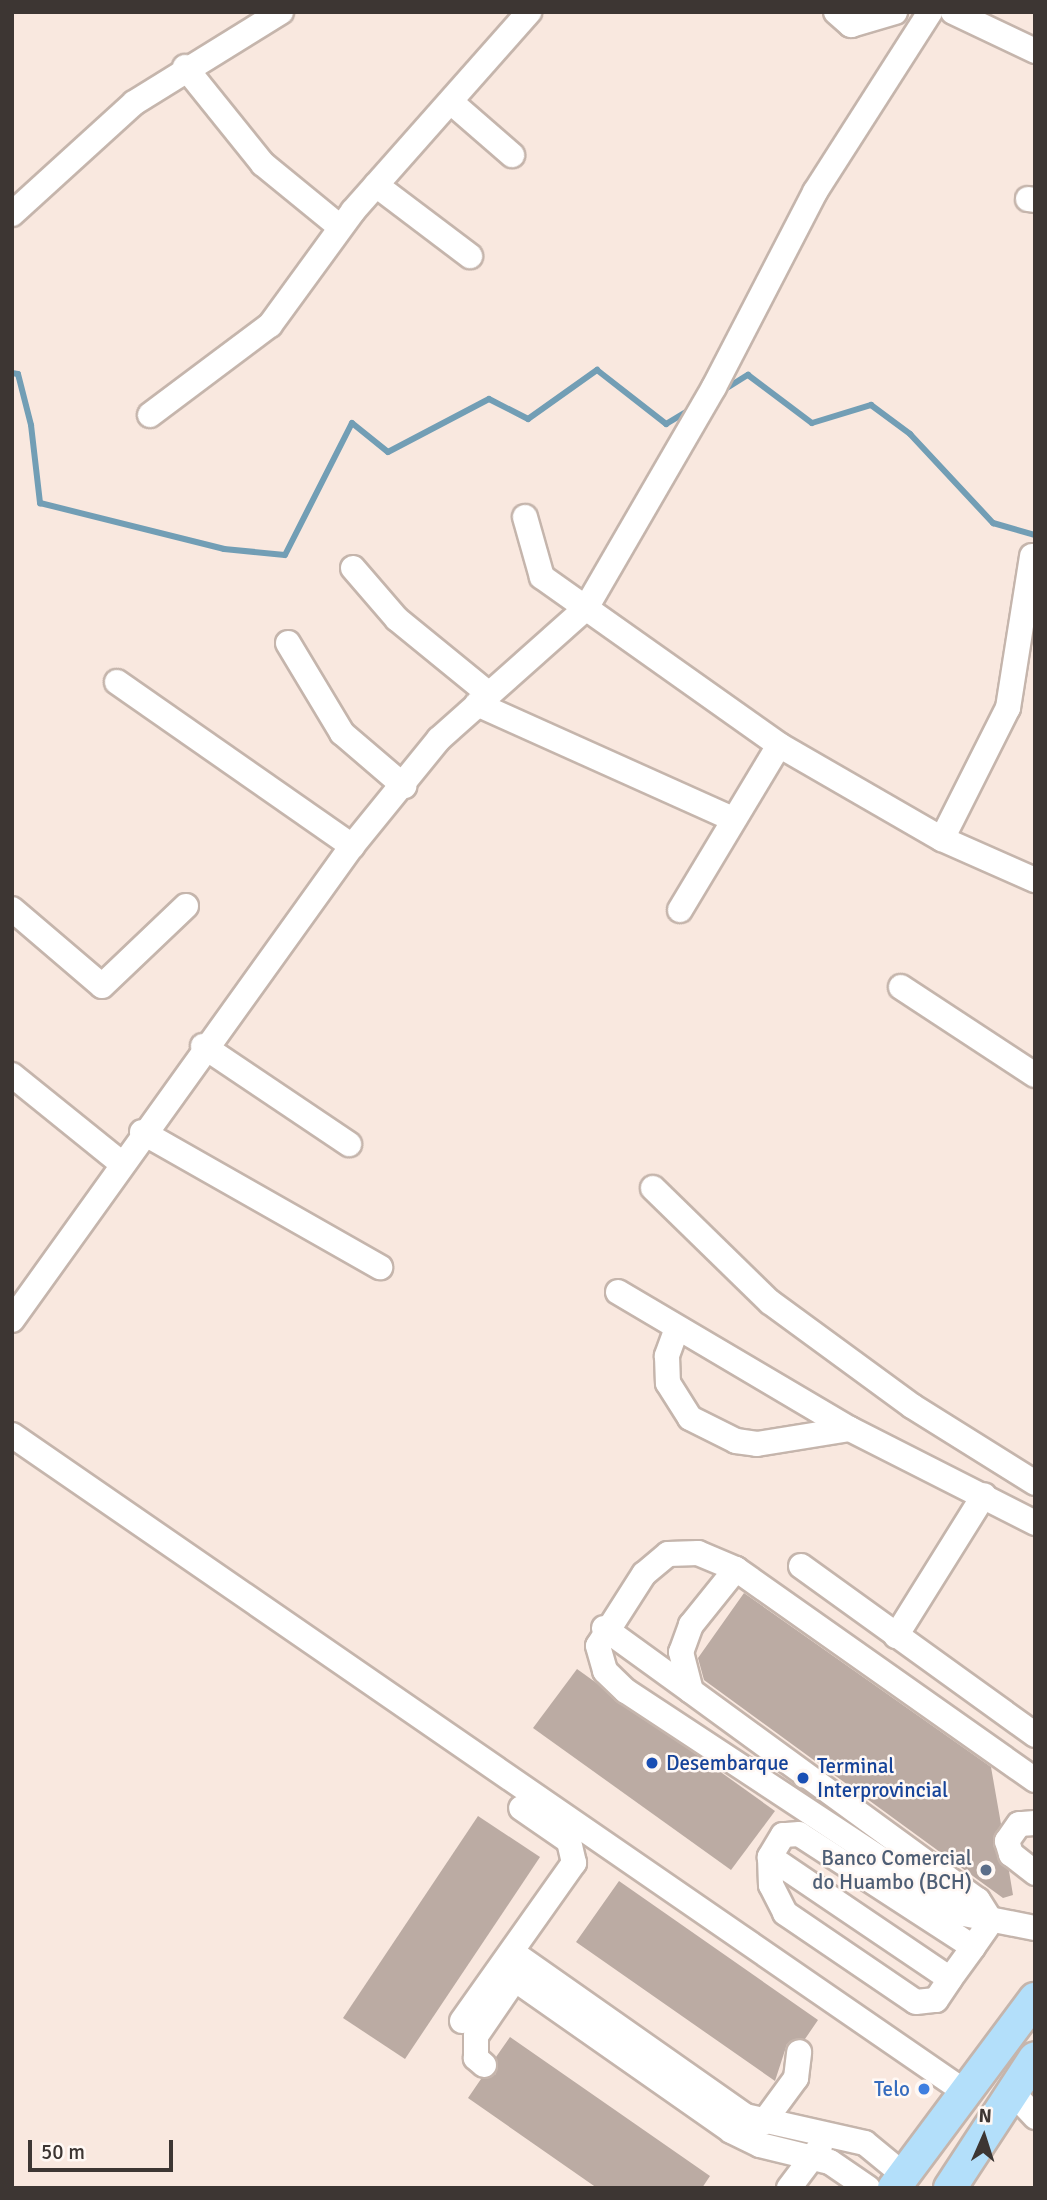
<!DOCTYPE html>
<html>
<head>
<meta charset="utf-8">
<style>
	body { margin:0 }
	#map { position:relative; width:1047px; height:2200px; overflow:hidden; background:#f9e8df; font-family:Signika,sans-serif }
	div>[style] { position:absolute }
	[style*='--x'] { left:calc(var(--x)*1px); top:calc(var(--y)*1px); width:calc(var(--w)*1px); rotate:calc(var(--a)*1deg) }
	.stream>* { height:6px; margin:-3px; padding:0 3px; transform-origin:3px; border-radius:3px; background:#729eb5 }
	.building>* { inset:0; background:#bbaba3 }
	.roads { filter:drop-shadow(2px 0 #c5b5ac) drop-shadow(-2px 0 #c5b5ac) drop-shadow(0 2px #c5b5ac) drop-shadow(0 -2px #c5b5ac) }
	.minor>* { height:24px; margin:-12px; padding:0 12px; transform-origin:12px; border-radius:12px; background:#fff }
	.major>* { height:32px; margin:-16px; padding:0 16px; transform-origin:16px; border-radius:16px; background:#b3dffa }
	.dots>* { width:19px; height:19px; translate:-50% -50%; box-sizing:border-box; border:4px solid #fff8f4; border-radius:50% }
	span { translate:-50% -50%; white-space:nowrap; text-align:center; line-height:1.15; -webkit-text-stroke:5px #fff8f4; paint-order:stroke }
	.transit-label { font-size:21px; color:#164399 }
	.left { translate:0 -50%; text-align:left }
	.service-label { font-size:21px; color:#4e5e75 }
	.right { translate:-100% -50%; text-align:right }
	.shop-label { font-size:21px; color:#366cbe }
	.frame { position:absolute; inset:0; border:14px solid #3d3633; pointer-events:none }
	.north { position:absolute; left:949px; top:2102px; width:70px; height:70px; -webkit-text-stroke:5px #fff8f4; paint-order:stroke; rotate:3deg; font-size:19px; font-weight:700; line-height:28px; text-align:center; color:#3d3633 }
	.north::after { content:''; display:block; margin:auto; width:24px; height:32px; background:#3d3633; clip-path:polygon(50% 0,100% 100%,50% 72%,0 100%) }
	.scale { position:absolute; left:28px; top:2140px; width:145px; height:32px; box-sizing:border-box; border:4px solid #3d3633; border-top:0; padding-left:9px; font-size:21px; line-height:24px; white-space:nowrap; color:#3d3633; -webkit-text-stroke:5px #fff8f4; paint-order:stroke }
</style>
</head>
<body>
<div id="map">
	<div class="stream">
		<i style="--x:12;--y:373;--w:6;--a:9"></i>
		<i style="--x:18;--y:374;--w:53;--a:75.7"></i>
		<i style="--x:31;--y:425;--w:79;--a:83.4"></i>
		<i style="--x:40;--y:503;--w:190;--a:14"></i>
		<i style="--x:224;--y:549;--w:61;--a:5.6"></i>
		<i style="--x:285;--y:555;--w:148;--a:-63.1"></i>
		<i style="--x:352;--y:423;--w:46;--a:38.9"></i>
		<i style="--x:388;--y:452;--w:114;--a:-27.7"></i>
		<i style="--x:489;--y:399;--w:44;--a:27.1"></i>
		<i style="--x:528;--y:419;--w:85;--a:-35.4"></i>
		<i style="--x:597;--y:370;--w:88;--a:38"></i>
		<i style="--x:666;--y:424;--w:29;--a:-31"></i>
		<i style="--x:722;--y:391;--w:31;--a:-32"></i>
		<i style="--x:748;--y:375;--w:80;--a:36.9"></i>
		<i style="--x:812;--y:423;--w:62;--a:-17"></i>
		<i style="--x:871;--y:405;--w:49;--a:36.6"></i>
		<i style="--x:910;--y:434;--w:122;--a:47"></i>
		<i style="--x:993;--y:523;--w:44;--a:15.9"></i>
	</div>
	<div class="building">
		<i style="clip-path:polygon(744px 1593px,991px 1767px,1001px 1824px,993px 1845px,1009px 1871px,1013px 1895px,1003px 1898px,704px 1680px,698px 1658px)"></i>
		<i style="clip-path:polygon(577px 1669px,775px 1811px,731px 1870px,533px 1728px)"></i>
		<i style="clip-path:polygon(478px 1816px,540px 1857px,405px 2059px,343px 2018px)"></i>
		<i style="clip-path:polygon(619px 1881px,818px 2020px,805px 2039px,787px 2044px,775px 2081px,576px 1942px)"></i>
		<i style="clip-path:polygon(510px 2037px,710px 2176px,702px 2188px,597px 2188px,468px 2098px,481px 2079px,496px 2074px,496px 2057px)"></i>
	</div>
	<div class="roads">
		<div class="minor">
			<i style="--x:836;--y:12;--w:20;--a:41"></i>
			<i style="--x:851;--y:25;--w:46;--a:-16.5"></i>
			<i style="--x:953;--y:12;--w:91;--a:25.4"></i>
			<i style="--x:185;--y:67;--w:124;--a:51.2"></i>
			<i style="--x:263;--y:164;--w:99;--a:39.3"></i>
			<i style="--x:451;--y:102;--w:81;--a:41"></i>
			<i style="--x:376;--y:185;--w:118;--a:37.1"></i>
			<i style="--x:1028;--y:199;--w:7;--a:8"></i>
			<i style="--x:12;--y:214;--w:165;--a:-42.3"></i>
			<i style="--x:134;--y:103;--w:173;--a:-31.8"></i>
			<i style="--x:150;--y:415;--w:150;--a:-36.9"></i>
			<i style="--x:270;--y:325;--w:141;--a:-53.9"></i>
			<i style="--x:353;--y:211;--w:266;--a:-48.5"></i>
			<i style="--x:525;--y:517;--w:62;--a:74.2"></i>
			<i style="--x:542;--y:577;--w:291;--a:35.3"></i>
			<i style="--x:779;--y:745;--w:188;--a:30"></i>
			<i style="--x:942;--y:839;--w:102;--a:23.8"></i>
			<i style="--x:353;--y:568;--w:67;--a:49.2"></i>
			<i style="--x:397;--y:619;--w:119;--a:39.2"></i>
			<i style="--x:288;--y:643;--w:105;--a:59"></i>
			<i style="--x:342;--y:733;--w:82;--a:40.5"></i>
			<i style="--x:117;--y:682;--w:287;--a:34.9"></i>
			<i style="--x:477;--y:704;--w:281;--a:24.2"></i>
			<i style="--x:942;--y:839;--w:147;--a:-63.3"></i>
			<i style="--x:1008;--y:708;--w:154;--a:-81"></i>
			<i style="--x:12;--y:909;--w:118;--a:40.5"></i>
			<i style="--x:102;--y:986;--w:116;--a:-43.6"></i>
			<i style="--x:680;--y:910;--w:192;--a:-59"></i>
			<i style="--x:901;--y:987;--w:160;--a:33.3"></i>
			<i style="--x:203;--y:1046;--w:176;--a:33.9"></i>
			<i style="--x:12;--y:1075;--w:139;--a:38.9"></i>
			<i style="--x:142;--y:1132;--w:274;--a:29.6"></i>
			<i style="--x:653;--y:1188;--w:163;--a:44.3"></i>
			<i style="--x:770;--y:1302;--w:176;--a:36.2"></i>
			<i style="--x:912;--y:1406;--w:145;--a:32"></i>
			<i style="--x:618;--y:1292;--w:269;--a:30.6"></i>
			<i style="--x:850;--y:1429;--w:208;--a:26.9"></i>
			<i style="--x:12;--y:1320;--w:583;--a:-54.35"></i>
			<i style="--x:352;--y:846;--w:138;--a:-50.9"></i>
			<i style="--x:439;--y:739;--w:197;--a:-41.7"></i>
			<i style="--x:586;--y:608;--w:255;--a:-59.9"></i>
			<i style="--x:714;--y:387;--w:220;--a:-62.6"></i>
			<i style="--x:815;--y:192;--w:214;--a:-57.4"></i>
			<i style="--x:677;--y:1328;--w:30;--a:110"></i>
			<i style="--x:667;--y:1356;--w:27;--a:88"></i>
			<i style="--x:668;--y:1383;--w:41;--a:57.8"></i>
			<i style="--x:690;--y:1418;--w:51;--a:26.6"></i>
			<i style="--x:736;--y:1441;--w:21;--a:8"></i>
			<i style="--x:757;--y:1444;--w:94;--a:-9.2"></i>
			<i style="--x:12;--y:1435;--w:1161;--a:34.58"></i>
			<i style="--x:801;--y:1566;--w:289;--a:35.8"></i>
			<i style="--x:736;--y:1569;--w:72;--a:128.8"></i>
			<i style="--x:691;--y:1625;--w:29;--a:110"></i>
			<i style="--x:681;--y:1652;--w:40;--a:75.6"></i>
			<i style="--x:691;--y:1691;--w:355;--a:36.1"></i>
			<i style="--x:978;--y:1900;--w:25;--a:58"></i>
			<i style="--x:604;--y:1628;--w:107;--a:35.9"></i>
			<i style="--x:896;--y:1636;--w:166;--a:-58"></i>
			<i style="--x:1035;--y:1780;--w:366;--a:-144.8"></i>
			<i style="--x:736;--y:1569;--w:41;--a:-157.2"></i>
			<i style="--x:698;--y:1553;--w:30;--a:178"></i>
			<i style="--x:668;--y:1554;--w:31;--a:140"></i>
			<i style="--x:644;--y:1574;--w:85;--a:122.6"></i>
			<i style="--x:598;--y:1646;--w:26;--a:74"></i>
			<i style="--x:605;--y:1671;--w:29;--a:44"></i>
			<i style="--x:626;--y:1691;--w:405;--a:33.4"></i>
			<i style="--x:964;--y:1914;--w:72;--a:11.2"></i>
			<i style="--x:1035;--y:1823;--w:16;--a:176"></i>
			<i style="--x:1019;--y:1824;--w:21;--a:125"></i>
			<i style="--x:1007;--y:1841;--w:14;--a:73"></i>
			<i style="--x:1011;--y:1854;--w:31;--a:38"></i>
			<i style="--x:770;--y:1857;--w:217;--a:34.1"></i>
			<i style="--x:973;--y:1947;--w:207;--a:-147"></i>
			<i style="--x:799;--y:1834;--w:16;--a:176"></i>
			<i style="--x:783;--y:1835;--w:26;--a:121"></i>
			<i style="--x:770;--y:1857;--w:28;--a:88"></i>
			<i style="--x:771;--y:1885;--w:31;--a:63"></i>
			<i style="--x:785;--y:1913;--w:158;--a:34.2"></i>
			<i style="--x:916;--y:2002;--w:20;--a:-6"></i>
			<i style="--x:936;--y:2000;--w:25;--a:-56"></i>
			<i style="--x:950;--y:1979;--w:39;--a:-54"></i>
			<i style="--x:973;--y:1947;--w:32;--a:-55"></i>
			<i style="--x:512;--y:1952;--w:285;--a:35.1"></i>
			<i style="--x:745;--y:2116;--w:123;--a:12.7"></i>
			<i style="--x:865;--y:2143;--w:50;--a:39.4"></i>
			<i style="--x:500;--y:1969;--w:282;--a:35"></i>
			<i style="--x:731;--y:2131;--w:32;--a:26"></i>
			<i style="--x:760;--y:2145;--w:72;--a:13.7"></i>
			<i style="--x:830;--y:2162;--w:46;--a:34.4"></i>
			<i style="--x:462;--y:2021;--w:194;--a:-54.7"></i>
			<i style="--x:574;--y:1863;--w:23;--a:-103"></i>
			<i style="--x:569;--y:1841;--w:58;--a:-145.5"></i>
			<i style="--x:484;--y:2065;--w:11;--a:-139"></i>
			<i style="--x:476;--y:2058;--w:22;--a:-90"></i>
			<i style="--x:476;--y:2036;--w:69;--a:-55.6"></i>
			<i style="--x:1013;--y:2093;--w:33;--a:47"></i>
			<i style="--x:763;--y:2123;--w:56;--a:-53.7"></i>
			<i style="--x:796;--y:2078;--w:26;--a:-83"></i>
			<i style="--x:789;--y:2188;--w:51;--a:-52.9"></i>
		</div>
		<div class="major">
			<i style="--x:894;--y:2188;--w:236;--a:-53.3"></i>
			<i style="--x:950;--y:2188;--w:155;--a:-56.8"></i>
		</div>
	</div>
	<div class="dots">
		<i style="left:652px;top:1763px;background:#1a4fb4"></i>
		<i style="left:803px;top:1778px;background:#1a4fb4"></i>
		<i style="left:986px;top:1870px;background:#5c6f8a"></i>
		<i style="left:924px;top:2089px;background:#3f7fe0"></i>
	</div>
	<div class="transit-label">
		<span class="left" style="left:666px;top:1763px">Desembarque</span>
		<span class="left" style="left:817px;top:1778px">Terminal<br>Interprovincial</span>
	</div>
	<div class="service-label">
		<span class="right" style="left:972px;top:1870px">Banco Comercial<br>do Huambo (BCH)</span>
	</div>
	<div class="shop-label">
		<span class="right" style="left:910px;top:2089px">Telo</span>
	</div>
	<div class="frame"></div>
	<div class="north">N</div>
	<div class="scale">50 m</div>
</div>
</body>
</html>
